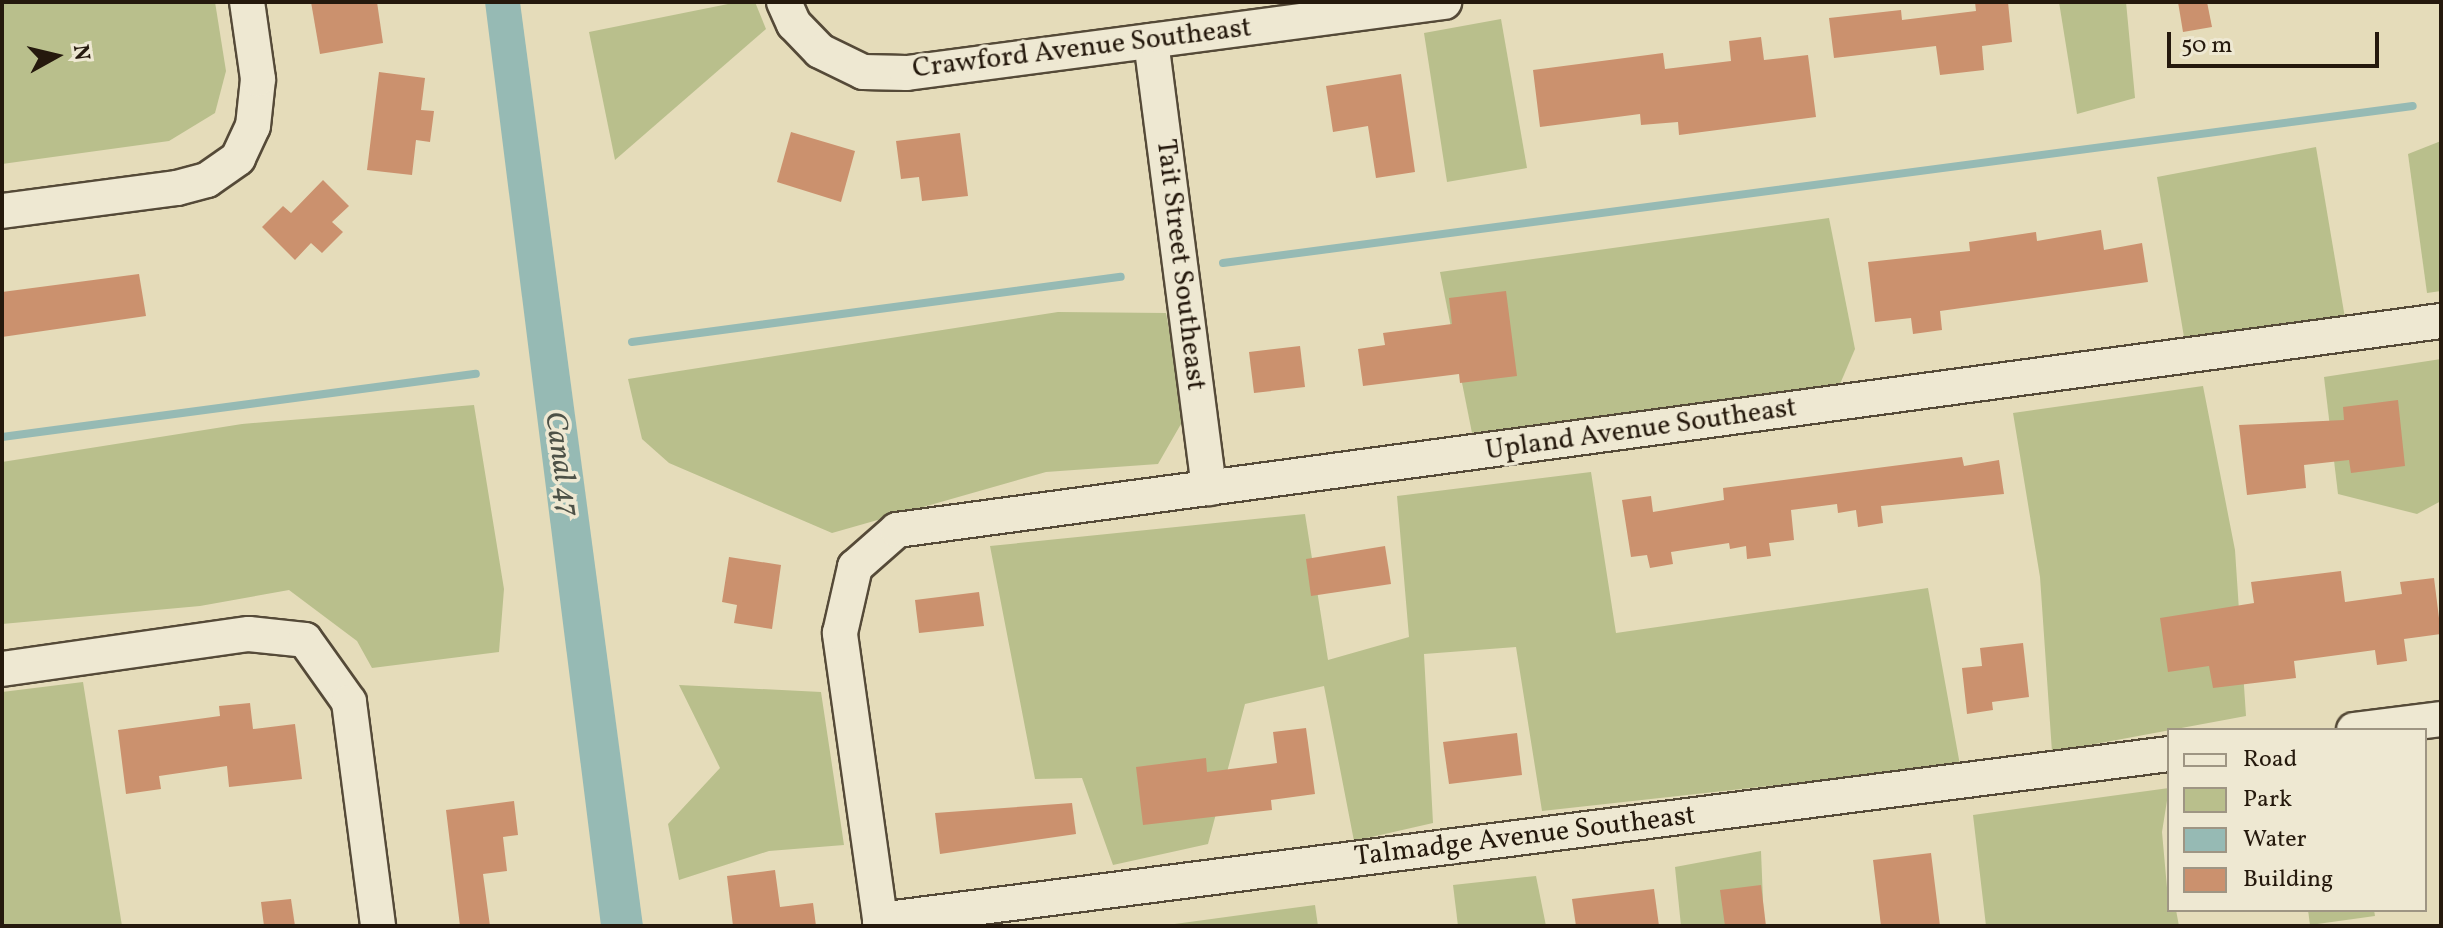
<!DOCTYPE html>
<html>
<head>
<meta charset="utf-8">
<style>
	body { margin:0 }
	#map { position:relative; width:2443px; height:928px; overflow:hidden; background:#e5dcba; font-family:Vollkorn,serif }
	div>[style] { position:absolute }
	[style*='--x'] { left:calc(var(--x)*1px); top:calc(var(--y)*1px); width:calc(var(--w)*1px); rotate:calc(var(--a)*1deg) }
	.green>* { inset:0; background:#b9bf8c }
	.water>* { inset:0; background:#96bab4 }
	.stream>* { height:8px; margin:-4px; padding:0 4px; transform-origin:4px; border-radius:4px; background:#96bab4 }
	.building>* { inset:0; background:#cb916e }
	.roads { filter:drop-shadow(2px 0 #554a38) drop-shadow(-2px 0 #554a38) drop-shadow(0 2px #554a38) drop-shadow(0 -2px #554a38) }
	.street>* { height:34px; margin:-17px; padding:0 17px; transform-origin:17px; border-radius:17px; background:#eee8d2 }
	span { translate:-50% -50%; white-space:nowrap; text-align:center; line-height:1.15; -webkit-text-stroke:7px #eee8d2; paint-order:stroke }
	.street-label { font-size:28px; color:#25190d }
	.water-label { font-size:30px; color:#4d5147; font-style:italic }
	.frame { position:absolute; inset:0; border:4px solid #25190d; pointer-events:none }
	.legend { position:absolute; left:2167px; top:728px; width:260px; height:184px; box-sizing:border-box; background:#eee8d2; border:2px solid #9e9583; margin:0; padding:10px 14px; list-style:none; font-size:24px; color:#25190d }
	.legend li { display:flex; align-items:center; gap:16px; height:40px }
	.legend b { width:40px; border:2px solid #9e9583 }
	.north { position:absolute; left:16px; top:16px; width:80px; height:80px; -webkit-text-stroke:6px #eee8d2; paint-order:stroke; rotate:82deg; font-size:22px; font-weight:700; line-height:32px; text-align:center; color:#25190d }
	.north::after { content:''; display:block; margin:auto; width:28px; height:36px; background:#25190d; clip-path:polygon(50% 0,100% 100%,50% 72%,0 100%) }
	.scale { position:absolute; left:2167px; top:32px; width:212px; height:36px; box-sizing:border-box; border:4px solid #25190d; border-top:0; padding-left:10px; font-size:24px; line-height:28px; white-space:nowrap; color:#25190d; -webkit-text-stroke:6px #eee8d2; paint-order:stroke }
</style>
</head>
<body>
<div id="map">
	<div class="green">
		<i style="clip-path:polygon(2px 2px,215px 2px,226px 71px,215px 113px,169px 141px,2px 164px)"></i>
		<i style="clip-path:polygon(738px 2px,755px 2px,766px 29px,615px 160px,589px 32px)"></i>
		<i style="clip-path:polygon(2059px 2px,2126px 2px,2135px 98px,2077px 114px)"></i>
		<i style="clip-path:polygon(1501px 19px,1527px 168px,1447px 182px,1424px 33px)"></i>
		<i style="clip-path:polygon(2441px 141px,2441px 291px,2427px 293px,2408px 154px)"></i>
		<i style="clip-path:polygon(2316px 147px,2345px 318px,2185px 343px,2157px 177px)"></i>
		<i style="clip-path:polygon(1829px 218px,1855px 349px,1840px 384px,1472px 433px,1440px 272px)"></i>
		<i style="clip-path:polygon(1058px 312px,1166px 313px,1185px 417px,1158px 464px,1046px 472px,832px 533px,669px 463px,642px 439px,628px 379px)"></i>
		<i style="clip-path:polygon(2441px 359px,2441px 501px,2417px 514px,2338px 494px,2324px 377px)"></i>
		<i style="clip-path:polygon(2203px 386px,2235px 550px,2246px 716px,2052px 752px,2040px 577px,2013px 413px)"></i>
		<i style="clip-path:polygon(474px 405px,504px 589px,499px 652px,372px 668px,357px 641px,289px 590px,200px 606px,2px 624px,2px 462px,242px 424px)"></i>
		<i style="clip-path:polygon(1591px 472px,1616px 633px,1928px 588px,1960px 765px,1542px 811px,1516px 647px,1424px 654px,1433px 823px,1354px 841px,1324px 686px,1245px 704px,1208px 844px,1113px 865px,1082px 778px,1035px 779px,990px 546px,1305px 514px,1328px 660px,1409px 637px,1397px 496px)"></i>
		<i style="clip-path:polygon(83px 682px,122px 926px,2px 926px,2px 692px)"></i>
		<i style="clip-path:polygon(679px 685px,821px 692px,844px 845px,769px 851px,679px 880px,668px 824px,720px 768px)"></i>
		<i style="clip-path:polygon(2169px 788px,2162px 832px,2169px 910px,2176px 910px,2179px 926px,1986px 926px,1973px 815px)"></i>
		<i style="clip-path:polygon(1761px 851px,1764px 926px,1681px 926px,1675px 867px)"></i>
		<i style="clip-path:polygon(1536px 876px,1546px 926px,1458px 926px,1453px 885px)"></i>
		<i style="clip-path:polygon(1315px 905px,1318px 926px,1160px 926px)"></i>
		<i style="clip-path:polygon(2308px 910px,2374px 910px,2375px 916px,2310px 925px)"></i>
	</div>
	<div class="water">
		<i style="clip-path:polygon(485px 2px,520px 2px,643px 926px,601px 926px)"></i>
	</div>
	<div class="stream">
		<i style="--x:1223;--y:263;--w:1200;--a:-7.52"></i>
		<i style="--x:632;--y:342;--w:493;--a:-7.6"></i>
		<i style="--x:2;--y:437;--w:478;--a:-7.6"></i>
	</div>
	<div class="building">
		<i style="clip-path:polygon(311px 2px,377px 2px,383px 43px,320px 54px)"></i>
		<i style="clip-path:polygon(1975px 2px,2008px 2px,2012px 42px,1982px 46px,1984px 70px,1940px 75px,1936px 46px,1834px 58px,1829px 18px,1901px 10px,1902px 20px,1976px 11px)"></i>
		<i style="clip-path:polygon(2178px 2px,2207px 2px,2212px 27px,2183px 32px)"></i>
		<i style="clip-path:polygon(1761px 37px,1764px 60px,1808px 55px,1816px 117px,1679px 135px,1678px 122px,1641px 125px,1640px 114px,1540px 127px,1533px 70px,1663px 53px,1665px 69px,1731px 61px,1729px 41px)"></i>
		<i style="clip-path:polygon(379px 72px,425px 78px,421px 110px,434px 111px,430px 142px,416px 140px,412px 175px,367px 170px)"></i>
		<i style="clip-path:polygon(1401px 74px,1415px 172px,1376px 178px,1368px 126px,1333px 132px,1326px 86px)"></i>
		<i style="clip-path:polygon(791px 132px,855px 151px,841px 202px,777px 182px)"></i>
		<i style="clip-path:polygon(960px 133px,968px 196px,922px 201px,919px 177px,901px 179px,896px 141px)"></i>
		<i style="clip-path:polygon(323px 180px,349px 206px,332px 222px,343px 232px,322px 253px,311px 243px,295px 260px,262px 227px,283px 206px,291px 213px)"></i>
		<i style="clip-path:polygon(2101px 230px,2104px 250px,2142px 243px,2148px 282px,1940px 311px,1942px 330px,1913px 334px,1911px 318px,1875px 322px,1868px 262px,1970px 251px,1969px 242px,2036px 232px,2037px 241px)"></i>
		<i style="clip-path:polygon(139px 274px,146px 316px,2px 337px,2px 292px)"></i>
		<i style="clip-path:polygon(1506px 291px,1517px 376px,1460px 383px,1459px 374px,1363px 386px,1358px 349px,1385px 345px,1383px 333px,1452px 324px,1449px 298px)"></i>
		<i style="clip-path:polygon(1300px 346px,1305px 387px,1254px 393px,1249px 352px)"></i>
		<i style="clip-path:polygon(2398px 400px,2405px 466px,2351px 473px,2349px 460px,2304px 465px,2306px 488px,2247px 495px,2239px 425px,2344px 420px,2343px 407px)"></i>
		<i style="clip-path:polygon(1962px 457px,1964px 466px,1999px 460px,2004px 494px,1881px 506px,1883px 523px,1858px 527px,1856px 510px,1838px 513px,1837px 504px,1791px 510px,1794px 540px,1769px 543px,1771px 556px,1747px 559px,1746px 546px,1730px 549px,1729px 543px,1671px 552px,1673px 564px,1650px 568px,1647px 555px,1631px 557px,1622px 500px,1651px 496px,1653px 512px,1724px 500px,1723px 488px)"></i>
		<i style="clip-path:polygon(1385px 546px,1391px 584px,1311px 596px,1306px 559px)"></i>
		<i style="clip-path:polygon(729px 557px,781px 565px,772px 629px,734px 623px,737px 605px,722px 602px)"></i>
		<i style="clip-path:polygon(2341px 571px,2345px 602px,2402px 594px,2400px 582px,2434px 578px,2441px 634px,2404px 639px,2407px 661px,2377px 665px,2375px 650px,2294px 661px,2296px 678px,2213px 688px,2209px 666px,2168px 672px,2160px 618px,2254px 603px,2251px 582px)"></i>
		<i style="clip-path:polygon(979px 592px,984px 626px,919px 633px,915px 600px)"></i>
		<i style="clip-path:polygon(2023px 643px,2029px 697px,1992px 702px,1993px 710px,1967px 714px,1962px 668px,1982px 666px,1980px 648px)"></i>
		<i style="clip-path:polygon(250px 703px,253px 729px,295px 724px,302px 779px,229px 787px,227px 766px,159px 776px,161px 789px,126px 794px,118px 730px,220px 716px,219px 706px)"></i>
		<i style="clip-path:polygon(1306px 728px,1315px 794px,1271px 800px,1272px 810px,1143px 825px,1136px 767px,1206px 758px,1207px 772px,1277px 763px,1273px 732px)"></i>
		<i style="clip-path:polygon(1517px 733px,1522px 775px,1449px 784px,1443px 742px)"></i>
		<i style="clip-path:polygon(514px 801px,518px 835px,503px 837px,507px 871px,483px 874px,490px 926px,460px 926px,446px 810px)"></i>
		<i style="clip-path:polygon(1072px 803px,1076px 834px,940px 854px,935px 813px)"></i>
		<i style="clip-path:polygon(1931px 853px,1940px 926px,1881px 926px,1873px 860px)"></i>
		<i style="clip-path:polygon(775px 870px,780px 907px,813px 903px,816px 926px,733px 926px,727px 876px)"></i>
		<i style="clip-path:polygon(1761px 885px,1766px 926px,1725px 926px,1720px 890px)"></i>
		<i style="clip-path:polygon(1654px 889px,1659px 926px,1576px 926px,1572px 899px)"></i>
		<i style="clip-path:polygon(291px 899px,295px 926px,264px 926px,261px 902px)"></i>
	</div>
	<div class="roads">
		<div class="street">
			<i style="--x:784;--y:2;--w:24;--a:66"></i>
			<i style="--x:794;--y:24;--w:37;--a:46"></i>
			<i style="--x:820;--y:51;--w:48;--a:26"></i>
			<i style="--x:863;--y:72;--w:44;--a:1.3"></i>
			<i style="--x:907;--y:73;--w:542;--a:-7.53"></i>
			<i style="--x:1151;--y:41;--w:451;--a:82.6"></i>
			<i style="--x:2;--y:211;--w:177;--a:-7.5"></i>
			<i style="--x:177;--y:188;--w:31;--a:-15"></i>
			<i style="--x:207;--y:180;--w:38;--a:-35"></i>
			<i style="--x:238;--y:158;--w:35;--a:-65"></i>
			<i style="--x:253;--y:126;--w:47;--a:-83.9"></i>
			<i style="--x:258;--y:79;--w:78;--a:-98.1"></i>
			<i style="--x:2;--y:669;--w:249;--a:-8.1"></i>
			<i style="--x:249;--y:634;--w:56;--a:6.1"></i>
			<i style="--x:305;--y:640;--w:76;--a:54.6"></i>
			<i style="--x:349;--y:702;--w:226;--a:82.6"></i>
			<i style="--x:2354;--y:730;--w:88;--a:-7.2"></i>
			<i style="--x:880;--y:920;--w:1300;--a:-7.34"></i>
			<i style="--x:881;--y:926;--w:296;--a:-98"></i>
			<i style="--x:840;--y:633;--w:68;--a:-77.2"></i>
			<i style="--x:855;--y:567;--w:56;--a:-41.4"></i>
			<i style="--x:897;--y:530;--w:1558;--a:-7.71"></i>
		</div>
	</div>
	<div class="street-label">
		<span style="left:1082px;top:49px;rotate:-7deg">Crawford Avenue Southeast</span>
		<span style="left:1180px;top:265px;rotate:83deg">Tait Street Southeast</span>
		<span style="left:1641px;top:430px;rotate:-8deg">Upland Avenue Southeast</span>
		<span style="left:1525px;top:837px;rotate:-7deg">Talmadge Avenue Southeast</span>
	</div>
	<div class="water-label">
		<span style="left:561px;top:464px;rotate:82deg">Canal 47</span>
	</div>
	<div class="frame"></div>
	<ul class="legend">
	<li><b style="height:10px;background:#eee8d2"></b>Road</li>
	<li><b style="height:22px;background:#b9bf8c"></b>Park</li>
	<li><b style="height:22px;background:#96bab4"></b>Water</li>
	<li><b style="height:22px;background:#cb916e"></b>Building</li>
	</ul>
	<div class="north">N</div>
	<div class="scale">50 m</div>
</div>
</body>
</html>
